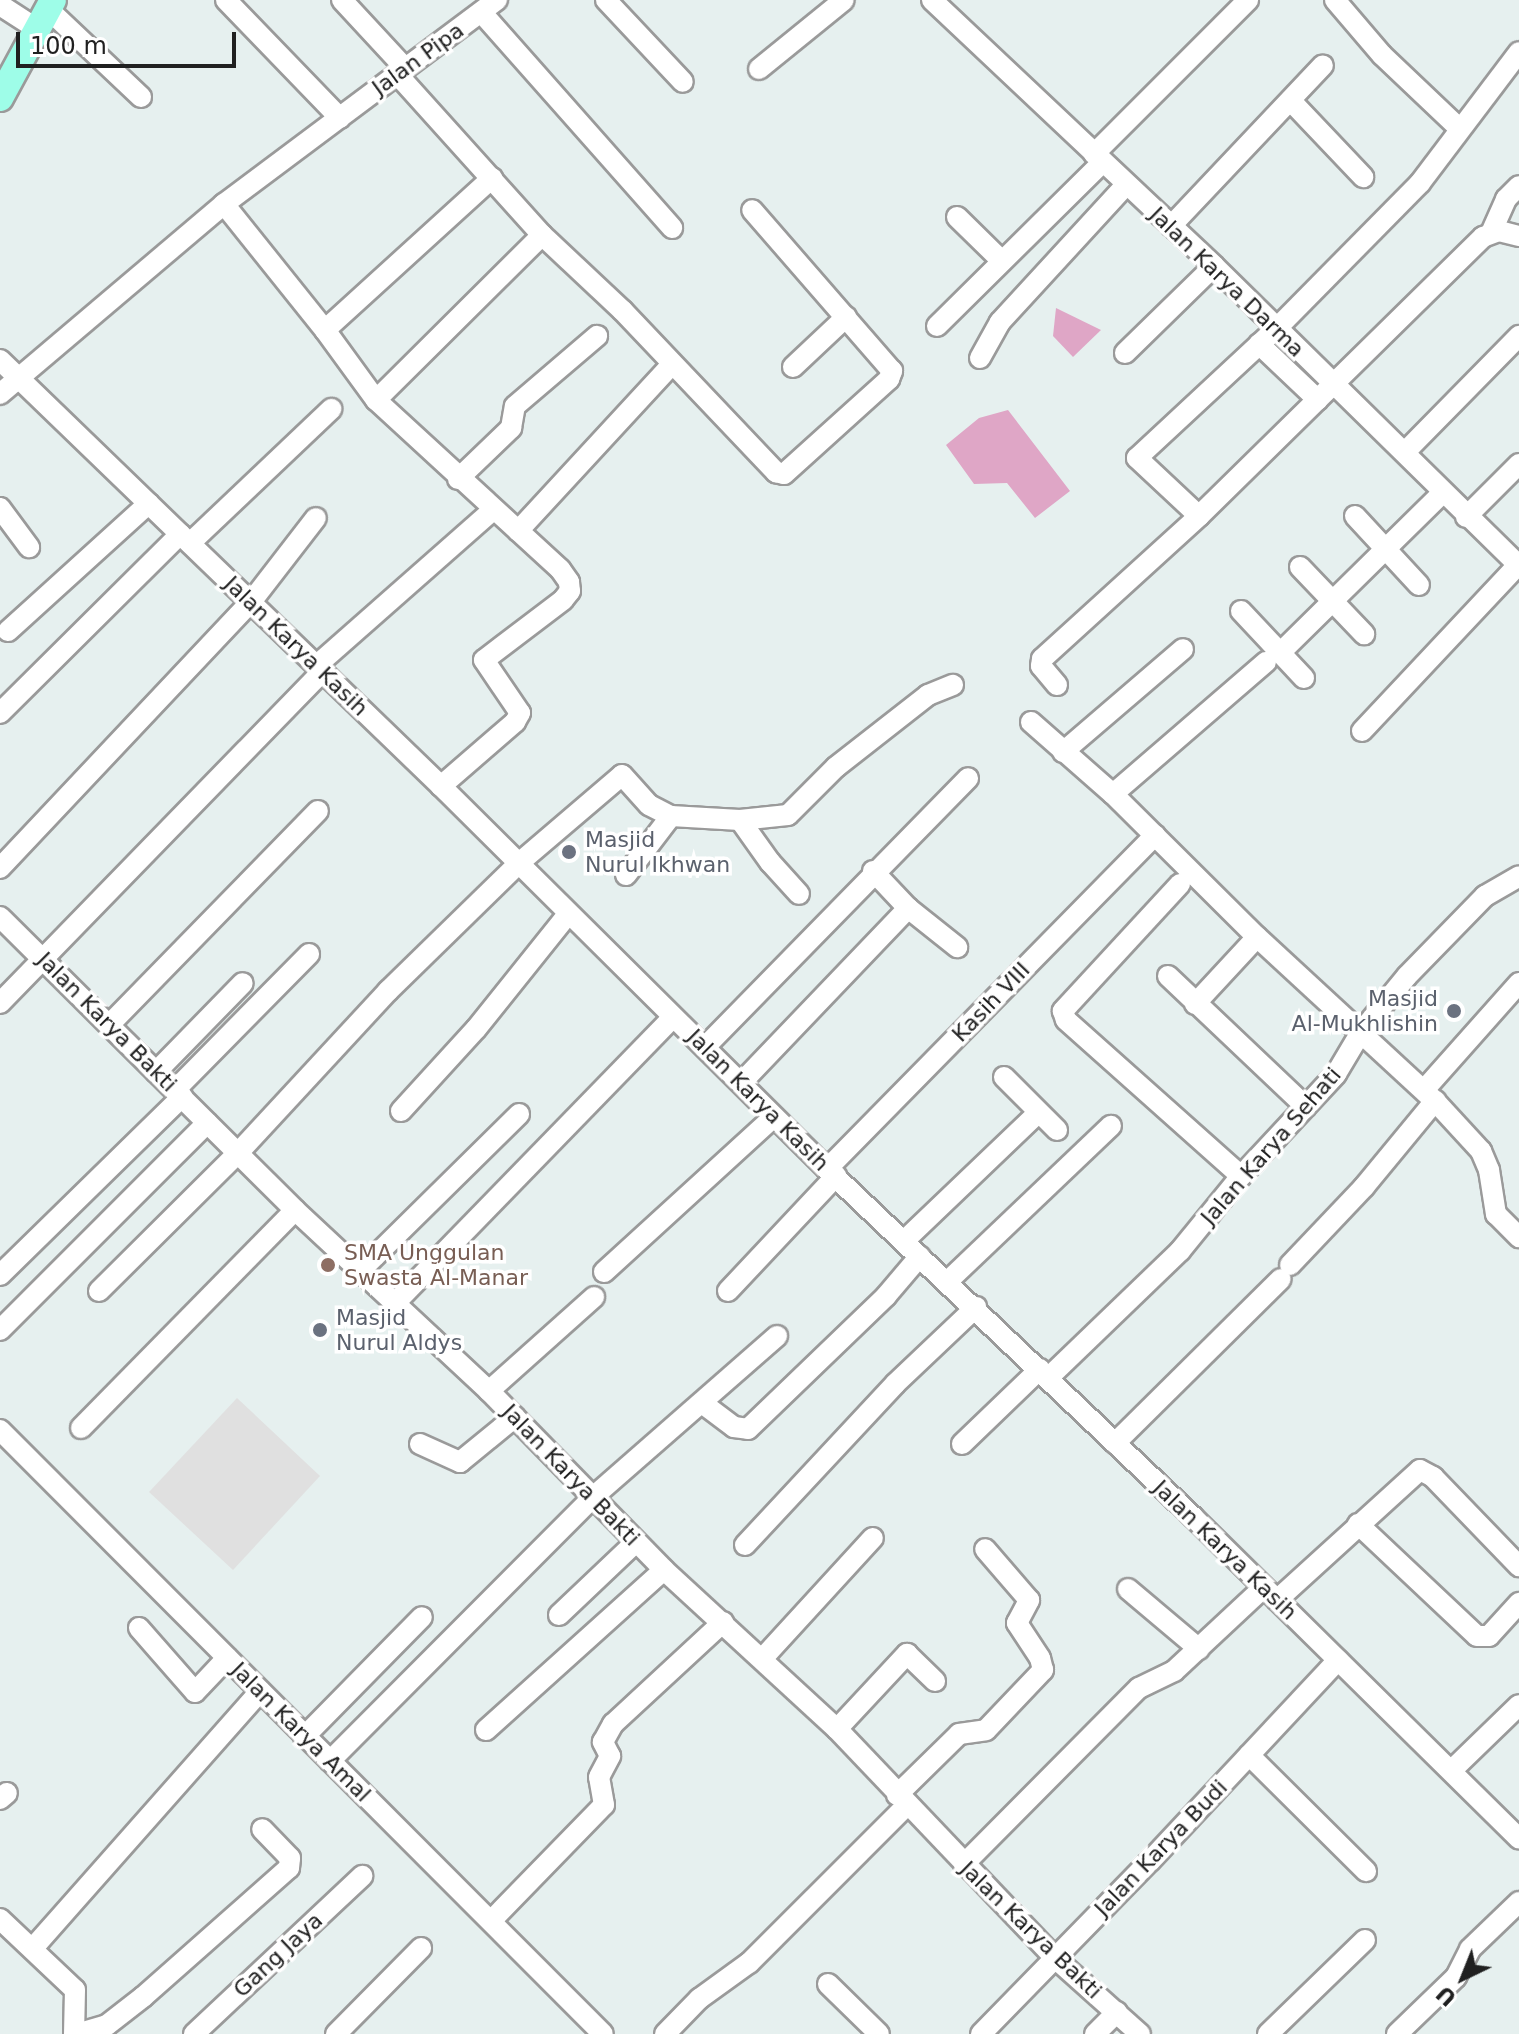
<!DOCTYPE html>
<html>
<head>
<meta charset="utf-8">
<style>
	body { margin:0 }
	#map { position:relative; width:1519px; height:2034px; overflow:hidden; background:#e6f0ef; font-family:"DejaVu Sans",sans-serif }
	div>[style] { position:absolute }
	[style*='--x'] { left:calc(var(--x)*1px); top:calc(var(--y)*1px); width:calc(var(--w)*1px); rotate:calc(var(--a)*1deg) }
	.parking>* { inset:0; background:#e0e0e0 }
	.water>* { inset:0; background:#dfa6c6 }
	.roads { filter:drop-shadow(2px 0 #9a9a9a) drop-shadow(-2px 0 #9a9a9a) drop-shadow(0 2px #9a9a9a) drop-shadow(0 -2px #9a9a9a) }
	.minor>* { height:20px; margin:-10px; padding:0 10px; transform-origin:10px; border-radius:10px; background:#fff }
	.major>* { height:26px; margin:-13px; padding:0 13px; transform-origin:13px; border-radius:13px; background:#9efde8 }
	.dots>* { width:22px; height:22px; translate:-50% -50%; box-sizing:border-box; border:4px solid #fff; border-radius:50% }
	span { translate:-50% -50%; white-space:nowrap; text-align:center; line-height:1.15; -webkit-text-stroke:7px #fff; paint-order:stroke }
	.street-label { font-size:22px; color:#202020 }
	.worship-label { font-size:22px; color:#5b616d }
	.left { translate:0 -50%; text-align:left }
	.right { translate:-100% -50%; text-align:right }
	.education-label { font-size:22px; color:#785e54 }
	.north { position:absolute; left:1423px; top:1938px; width:80px; height:80px; -webkit-text-stroke:6px #fff; paint-order:stroke; rotate:223deg; font-size:22px; font-weight:700; line-height:32px; text-align:center; color:#202020 }
	.north::after { content:''; display:block; margin:auto; width:28px; height:36px; background:#202020; clip-path:polygon(50% 0,100% 100%,50% 72%,0 100%) }
	.scale { position:absolute; left:16px; top:32px; width:220px; height:36px; box-sizing:border-box; border:4px solid #202020; border-top:0; padding-left:10px; font-size:24px; line-height:28px; white-space:nowrap; color:#202020; -webkit-text-stroke:6px #fff; paint-order:stroke }
</style>
</head>
<body>
<div id="map">
	<div class="parking">
		<i style="clip-path:polygon(237px 1398px,320px 1476px,233px 1570px,149px 1492px)"></i>
	</div>
	<div class="water">
		<i style="clip-path:polygon(1056px 308px,1101px 330px,1073px 357px,1053px 336px)"></i>
		<i style="clip-path:polygon(1008px 410px,1070px 491px,1035px 518px,1007px 483px,974px 484px,946px 445px,979px 418px)"></i>
	</div>
	<div class="roads">
		<div class="minor">
			<i style="--x:226;--y:0;--w:164;--a:46"></i>
			<i style="--x:342;--y:0;--w:91;--a:47.2"></i>
			<i style="--x:606;--y:0;--w:112;--a:46.8"></i>
			<i style="--x:932;--y:0;--w:388;--a:43.3"></i>
			<i style="--x:1214;--y:266;--w:428;--a:44.5"></i>
			<i style="--x:1335;--y:0;--w:72;--a:49.5"></i>
			<i style="--x:1382;--y:55;--w:106;--a:43.5"></i>
			<i style="--x:0;--y:5;--w:44;--a:33"></i>
			<i style="--x:48;--y:9;--w:128;--a:43.4"></i>
			<i style="--x:482;--y:13;--w:287;--a:48.5"></i>
			<i style="--x:759;--y:69;--w:109;--a:-39.1"></i>
			<i style="--x:397;--y:74;--w:217;--a:48"></i>
			<i style="--x:542;--y:235;--w:110;--a:43.2"></i>
			<i style="--x:622;--y:310;--w:224;--a:46.5"></i>
			<i style="--x:776;--y:472;--w:8;--a:14"></i>
			<i style="--x:784;--y:474;--w:142;--a:-42.1"></i>
			<i style="--x:889;--y:379;--w:9;--a:-69"></i>
			<i style="--x:892;--y:371;--w:213;--a:-131"></i>
			<i style="--x:1291;--y:101;--w:105;--a:46.5"></i>
			<i style="--x:1094;--y:154;--w:218;--a:-45"></i>
			<i style="--x:224;--y:204;--w:161;--a:51.3"></i>
			<i style="--x:325;--y:330;--w:87;--a:53.9"></i>
			<i style="--x:376;--y:400;--w:250;--a:42.6"></i>
			<i style="--x:560;--y:569;--w:16;--a:55"></i>
			<i style="--x:569;--y:582;--w:9;--a:84"></i>
			<i style="--x:570;--y:591;--w:11;--a:128"></i>
			<i style="--x:563;--y:600;--w:99;--a:142.8"></i>
			<i style="--x:484;--y:660;--w:64;--a:55.8"></i>
			<i style="--x:520;--y:713;--w:10;--a:119"></i>
			<i style="--x:515;--y:722;--w:98;--a:139.1"></i>
			<i style="--x:957;--y:217;--w:63;--a:44.4"></i>
			<i style="--x:1171;--y:226;--w:221;--a:-46.6"></i>
			<i style="--x:1491;--y:233;--w:37;--a:-66"></i>
			<i style="--x:1506;--y:199;--w:18;--a:-45"></i>
			<i style="--x:937;--y:326;--w:233;--a:-44.7"></i>
			<i style="--x:325;--y:330;--w:226;--a:-42.3"></i>
			<i style="--x:1259;--y:344;--w:81;--a:43.5"></i>
			<i style="--x:1125;--y:353;--w:124;--a:-44.3"></i>
			<i style="--x:980;--y:358;--w:41;--a:-60.9"></i>
			<i style="--x:1000;--y:322;--w:186;--a:-47.4"></i>
			<i style="--x:0;--y:360;--w:613;--a:44.01"></i>
			<i style="--x:441;--y:786;--w:544;--a:44.78"></i>
			<i style="--x:827;--y:1169;--w:505;--a:43.56"></i>
			<i style="--x:1193;--y:1517;--w:458;--a:44.6"></i>
			<i style="--x:793;--y:367;--w:73;--a:-43.3"></i>
			<i style="--x:0;--y:394;--w:294;--a:-40.3"></i>
			<i style="--x:224;--y:204;--w:341;--a:-36.8"></i>
			<i style="--x:376;--y:400;--w:234;--a:-44.8"></i>
			<i style="--x:1405;--y:452;--w:163;--a:-45.5"></i>
			<i style="--x:458;--y:479;--w:74;--a:-43.9"></i>
			<i style="--x:511;--y:428;--w:22;--a:-80"></i>
			<i style="--x:515;--y:406;--w:108;--a:-40.5"></i>
			<i style="--x:0;--y:508;--w:49;--a:53.4"></i>
			<i style="--x:1199;--y:516;--w:85;--a:-136.9"></i>
			<i style="--x:1137;--y:458;--w:190;--a:-42.9"></i>
			<i style="--x:1276;--y:329;--w:205;--a:-45.4"></i>
			<i style="--x:1420;--y:183;--w:164;--a:-52.9"></i>
			<i style="--x:1355;--y:516;--w:94;--a:47.2"></i>
			<i style="--x:1466;--y:517;--w:75;--a:-45"></i>
			<i style="--x:518;--y:531;--w:227;--a:-47.3"></i>
			<i style="--x:190;--y:543;--w:195;--a:-43.5"></i>
			<i style="--x:1300;--y:567;--w:93;--a:46.3"></i>
			<i style="--x:1241;--y:611;--w:92;--a:46.8"></i>
			<i style="--x:8;--y:631;--w:190;--a:-42.2"></i>
			<i style="--x:1282;--y:651;--w:225;--a:-44.6"></i>
			<i style="--x:316;--y:666;--w:236;--a:-41.4"></i>
			<i style="--x:1057;--y:685;--w:25;--a:-130"></i>
			<i style="--x:1041;--y:666;--w:7;--a:-82"></i>
			<i style="--x:1042;--y:659;--w:212;--a:-42.3"></i>
			<i style="--x:1199;--y:516;--w:398;--a:-44.5"></i>
			<i style="--x:1483;--y:237;--w:17;--a:-21"></i>
			<i style="--x:1499;--y:231;--w:21;--a:14"></i>
			<i style="--x:0;--y:713;--w:254;--a:-44.8"></i>
			<i style="--x:1031;--y:722;--w:109;--a:41.3"></i>
			<i style="--x:1113;--y:794;--w:203;--a:44.8"></i>
			<i style="--x:1257;--y:937;--w:242;--a:42.7"></i>
			<i style="--x:1435;--y:1101;--w:68;--a:47.4"></i>
			<i style="--x:1481;--y:1151;--w:21;--a:67"></i>
			<i style="--x:1489;--y:1170;--w:45;--a:81"></i>
			<i style="--x:1496;--y:1214;--w:33;--a:45"></i>
			<i style="--x:1362;--y:731;--w:228;--a:-46.8"></i>
			<i style="--x:1063;--y:752;--w:158;--a:-40.6"></i>
			<i style="--x:1113;--y:794;--w:202;--a:-40.8"></i>
			<i style="--x:740;--y:820;--w:52;--a:54.5"></i>
			<i style="--x:770;--y:862;--w:43;--a:47.8"></i>
			<i style="--x:0;--y:868;--w:366;--a:-46.7"></i>
			<i style="--x:251;--y:602;--w:106;--a:-52.3"></i>
			<i style="--x:873;--y:871;--w:51;--a:46.6"></i>
			<i style="--x:908;--y:908;--w:63;--a:38.5"></i>
			<i style="--x:626;--y:875;--w:74;--a:-52.7"></i>
			<i style="--x:1180;--y:884;--w:173;--a:132.7"></i>
			<i style="--x:1063;--y:1011;--w:9;--a:72"></i>
			<i style="--x:1066;--y:1020;--w:234;--a:41.7"></i>
			<i style="--x:0;--y:917;--w:416;--a:44.8"></i>
			<i style="--x:295;--y:1210;--w:265;--a:43"></i>
			<i style="--x:489;--y:1391;--w:250;--a:45.6"></i>
			<i style="--x:664;--y:1570;--w:235;--a:42.6"></i>
			<i style="--x:837;--y:1729;--w:316;--a:46.4"></i>
			<i style="--x:1055;--y:1958;--w:114;--a:41.8"></i>
			<i style="--x:1168;--y:976;--w:190;--a:43.5"></i>
			<i style="--x:0;--y:1003;--w:462;--a:-45.8"></i>
			<i style="--x:1195;--y:1004;--w:91;--a:-47.2"></i>
			<i style="--x:109;--y:1025;--w:299;--a:-45.7"></i>
			<i style="--x:705;--y:1047;--w:376;--a:-45.6"></i>
			<i style="--x:156;--y:1072;--w:124;--a:-45.7"></i>
			<i style="--x:1004;--y:1077;--w:75;--a:45"></i>
			<i style="--x:741;--y:1083;--w:242;--a:-46.3"></i>
			<i style="--x:175;--y:1090;--w:191;--a:-45.4"></i>
			<i style="--x:1424;--y:1090;--w:143;--a:-48.4"></i>
			<i style="--x:401;--y:1111;--w:111;--a:-47.6"></i>
			<i style="--x:476;--y:1029;--w:147;--a:-51.3"></i>
			<i style="--x:827;--y:1169;--w:468;--a:-45.5"></i>
			<i style="--x:905;--y:1240;--w:184;--a:-43.7"></i>
			<i style="--x:1290;--y:1265;--w:108;--a:-46.5"></i>
			<i style="--x:1364;--y:1187;--w:112;--a:-50.5"></i>
			<i style="--x:361;--y:1270;--w:222;--a:-44.6"></i>
			<i style="--x:604;--y:1272;--w:230;--a:-42.4"></i>
			<i style="--x:0;--y:1275;--w:255;--a:-44.4"></i>
			<i style="--x:948;--y:1281;--w:225;--a:-43.6"></i>
			<i style="--x:99;--y:1291;--w:196;--a:-44.8"></i>
			<i style="--x:238;--y:1153;--w:221;--a:-47.2"></i>
			<i style="--x:388;--y:991;--w:183;--a:-44.3"></i>
			<i style="--x:519;--y:863;--w:135;--a:-40.5"></i>
			<i style="--x:622;--y:775;--w:40;--a:48"></i>
			<i style="--x:649;--y:805;--w:25;--a:27"></i>
			<i style="--x:671;--y:816;--w:69;--a:3.3"></i>
			<i style="--x:740;--y:820;--w:48;--a:-5.9"></i>
			<i style="--x:788;--y:815;--w:68;--a:-45"></i>
			<i style="--x:836;--y:767;--w:117;--a:-38"></i>
			<i style="--x:928;--y:695;--w:27;--a:-22"></i>
			<i style="--x:728;--y:1291;--w:158;--a:-46.8"></i>
			<i style="--x:396;--y:1302;--w:397;--a:-45.8"></i>
			<i style="--x:0;--y:1330;--w:293;--a:-45"></i>
			<i style="--x:1049;--y:1377;--w:182;--a:-43.9"></i>
			<i style="--x:1180;--y:1251;--w:97;--a:-50.9"></i>
			<i style="--x:1241;--y:1176;--w:139;--a:-47"></i>
			<i style="--x:1336;--y:1074;--w:49;--a:-59.2"></i>
			<i style="--x:1361;--y:1032;--w:72;--a:-50.6"></i>
			<i style="--x:1407;--y:976;--w:112;--a:-45.7"></i>
			<i style="--x:1485;--y:896;--w:39;--a:-30"></i>
			<i style="--x:489;--y:1391;--w:141;--a:-41.8"></i>
			<i style="--x:702;--y:1403;--w:40;--a:37"></i>
			<i style="--x:734;--y:1427;--w:14;--a:8"></i>
			<i style="--x:748;--y:1429;--w:192;--a:-43.9"></i>
			<i style="--x:886;--y:1296;--w:52;--a:-49.6"></i>
			<i style="--x:81;--y:1428;--w:305;--a:-45.5"></i>
			<i style="--x:0;--y:1430;--w:853;--a:45.05"></i>
			<i style="--x:1115;--y:1443;--w:233;--a:-44.7"></i>
			<i style="--x:420;--y:1444;--w:44;--a:24.2"></i>
			<i style="--x:460;--y:1462;--w:71;--a:-39.3"></i>
			<i style="--x:962;--y:1444;--w:108;--a:-43.9"></i>
			<i style="--x:1358;--y:1524;--w:163;--a:43.3"></i>
			<i style="--x:1477;--y:1636;--w:12;--a:0"></i>
			<i style="--x:1489;--y:1636;--w:45;--a:-47.7"></i>
			<i style="--x:745;--y:1545;--w:220;--a:-47"></i>
			<i style="--x:895;--y:1384;--w:112;--a:-43.5"></i>
			<i style="--x:1128;--y:1589;--w:93;--a:40.2"></i>
			<i style="--x:1277;--y:1600;--w:193;--a:-42.3"></i>
			<i style="--x:1420;--y:1470;--w:15;--a:28"></i>
			<i style="--x:1433;--y:1477;--w:124;--a:46"></i>
			<i style="--x:559;--y:1615;--w:106;--a:-43.5"></i>
			<i style="--x:139;--y:1628;--w:85;--a:48.8"></i>
			<i style="--x:195;--y:1692;--w:47;--a:-46.7"></i>
			<i style="--x:762;--y:1659;--w:164;--a:-47.5"></i>
			<i style="--x:837;--y:1729;--w:103;--a:-47"></i>
			<i style="--x:907;--y:1654;--w:39;--a:44"></i>
			<i style="--x:486;--y:1730;--w:239;--a:-42"></i>
			<i style="--x:304;--y:1737;--w:168;--a:-45.5"></i>
			<i style="--x:1249;--y:1755;--w:165;--a:44.8"></i>
			<i style="--x:330;--y:1761;--w:371;--a:-45.1"></i>
			<i style="--x:592;--y:1498;--w:246;--a:-41.2"></i>
			<i style="--x:1452;--y:1770;--w:93;--a:-44.1"></i>
			<i style="--x:897;--y:1795;--w:87;--a:-44.5"></i>
			<i style="--x:959;--y:1734;--w:27;--a:-8"></i>
			<i style="--x:986;--y:1730;--w:83;--a:-46.5"></i>
			<i style="--x:1043;--y:1670;--w:12;--a:-104"></i>
			<i style="--x:1040;--y:1658;--w:42;--a:-123.3"></i>
			<i style="--x:1017;--y:1623;--w:26;--a:-62"></i>
			<i style="--x:1029;--y:1600;--w:67;--a:-130.8"></i>
			<i style="--x:0;--y:1799;--w:9;--a:-41"></i>
			<i style="--x:964;--y:1864;--w:248;--a:-45.2"></i>
			<i style="--x:1139;--y:1688;--w:39;--a:-26"></i>
			<i style="--x:1174;--y:1671;--w:122;--a:-43"></i>
			<i style="--x:0;--y:1919;--w:103;--a:43.4"></i>
			<i style="--x:75;--y:1990;--w:44;--a:91.3"></i>
			<i style="--x:491;--y:1921;--w:162;--a:-45.8"></i>
			<i style="--x:604;--y:1805;--w:28;--a:-100"></i>
			<i style="--x:599;--y:1777;--w:24;--a:-62"></i>
			<i style="--x:610;--y:1756;--w:16;--a:-117"></i>
			<i style="--x:603;--y:1742;--w:21;--a:-61"></i>
			<i style="--x:613;--y:1724;--w:150;--a:-42.8"></i>
			<i style="--x:33;--y:1948;--w:343;--a:-48.5"></i>
			<i style="--x:828;--y:1984;--w:71;--a:44.4"></i>
			<i style="--x:76;--y:2034;--w:32;--a:-16"></i>
			<i style="--x:107;--y:2025;--w:46;--a:-37.9"></i>
			<i style="--x:143;--y:1997;--w:195;--a:-41.5"></i>
			<i style="--x:289;--y:1868;--w:10;--a:-84"></i>
			<i style="--x:290;--y:1858;--w:40;--a:-134"></i>
			<i style="--x:194;--y:2034;--w:231;--a:-43.2"></i>
			<i style="--x:336;--y:2034;--w:121;--a:-45.3"></i>
			<i style="--x:665;--y:2034;--w:49;--a:-45.8"></i>
			<i style="--x:699;--y:1999;--w:62;--a:-35.8"></i>
			<i style="--x:749;--y:1963;--w:222;--a:-45"></i>
			<i style="--x:981;--y:2034;--w:242;--a:-45.7"></i>
			<i style="--x:1150;--y:1861;--w:275;--a:-46.9"></i>
			<i style="--x:1095;--y:2034;--w:31;--a:-45"></i>
			<i style="--x:1268;--y:2034;--w:135;--a:-44.1"></i>
			<i style="--x:1397;--y:2034;--w:82;--a:-44"></i>
			<i style="--x:1456;--y:1977;--w:31;--a:-63"></i>
			<i style="--x:1470;--y:1949;--w:68;--a:-43.8"></i>
		</div>
		<div class="major">
			<i style="--x:0;--y:98;--w:111;--a:-61.6"></i>
		</div>
	</div>
	<div class="dots">
		<i style="left:569px;top:852px;background:#6b7280"></i>
		<i style="left:1454px;top:1011px;background:#6b7280"></i>
		<i style="left:328px;top:1265px;background:#8d6e63"></i>
		<i style="left:320px;top:1330px;background:#6b7280"></i>
	</div>
	<div class="street-label">
		<span style="left:418px;top:59px;rotate:-36deg">Jalan Pipa</span>
		<span style="left:1227px;top:282px;rotate:44deg">Jalan Karya Darma</span>
		<span style="left:296px;top:646px;rotate:44deg">Jalan Karya Kasih</span>
		<span style="left:991px;top:1002px;rotate:-46deg">Kasih VIII</span>
		<span style="left:107px;top:1022px;rotate:45deg">Jalan Karya Bakti</span>
		<span style="left:758px;top:1100px;rotate:45deg">Jalan Karya Kasih</span>
		<span style="left:1271px;top:1146px;rotate:-49deg">Jalan Karya Sehati</span>
		<span style="left:571px;top:1475px;rotate:46deg">Jalan Karya Bakti</span>
		<span style="left:1225px;top:1550px;rotate:44deg">Jalan Karya Kasih</span>
		<span style="left:301px;top:1732px;rotate:45deg">Jalan Karya Amal</span>
		<span style="left:1161px;top:1848px;rotate:-46deg">Jalan Karya Budi</span>
		<span style="left:1031px;top:1930px;rotate:44deg">Jalan Karya Bakti</span>
		<span style="left:278px;top:1955px;rotate:-43deg">Gang Jaya</span>
	</div>
	<div class="worship-label">
		<span class="left" style="left:585px;top:852px">Masjid<br>Nurul Ikhwan</span>
		<span class="right" style="left:1438px;top:1011px">Masjid<br>Al-Mukhlishin</span>
		<span class="left" style="left:336px;top:1330px">Masjid<br>Nurul Aldys</span>
	</div>
	<div class="education-label">
		<span class="left" style="left:344px;top:1265px">SMA Unggulan<br>Swasta Al-Manar</span>
	</div>
	<div class="north">U</div>
	<div class="scale">100 m</div>
</div>
</body>
</html>
